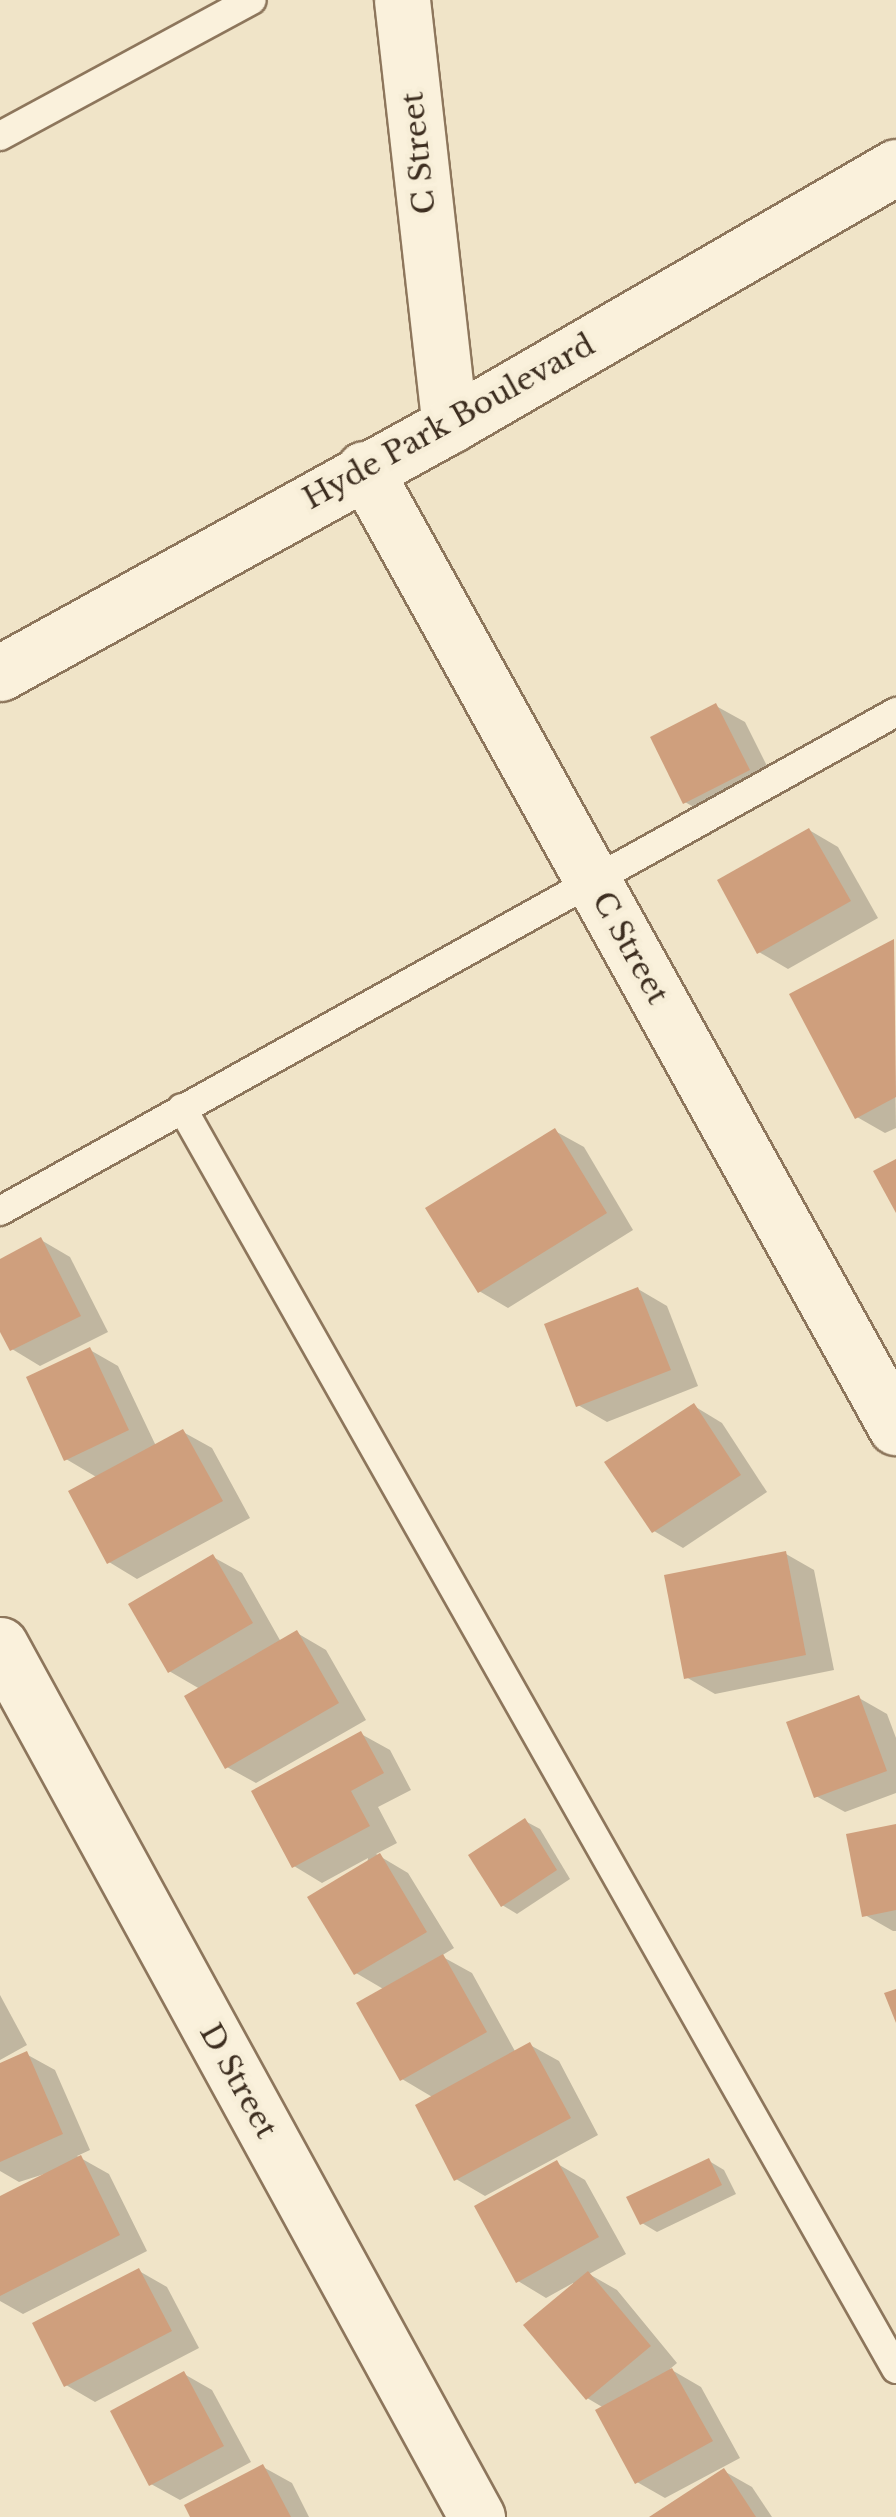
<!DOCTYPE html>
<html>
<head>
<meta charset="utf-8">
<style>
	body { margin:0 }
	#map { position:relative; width:896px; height:2517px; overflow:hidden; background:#f0e4c8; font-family:"Libre Baskerville",serif }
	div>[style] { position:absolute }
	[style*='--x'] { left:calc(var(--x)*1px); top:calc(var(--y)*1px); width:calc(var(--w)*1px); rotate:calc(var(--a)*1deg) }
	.shadow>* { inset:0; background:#0003 }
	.building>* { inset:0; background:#cf9f7d }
	.roads { filter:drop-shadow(2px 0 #8d765c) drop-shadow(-2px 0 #8d765c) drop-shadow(0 2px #8d765c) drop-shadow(0 -2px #8d765c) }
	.service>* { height:28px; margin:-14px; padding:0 14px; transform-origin:14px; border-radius:14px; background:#faf1dc }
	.minor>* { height:55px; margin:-27.5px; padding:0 27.5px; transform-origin:27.5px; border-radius:27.5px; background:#faf1dc }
	.secondary>* { height:55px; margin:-27.5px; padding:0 27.5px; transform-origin:27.5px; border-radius:27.5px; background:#faf1dc }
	span { translate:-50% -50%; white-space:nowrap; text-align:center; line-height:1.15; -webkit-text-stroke:9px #f7eed8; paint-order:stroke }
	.street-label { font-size:30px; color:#3d2e20 }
</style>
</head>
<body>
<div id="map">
	<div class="shadow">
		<i style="clip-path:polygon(716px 706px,745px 722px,777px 786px,714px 819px,685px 802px)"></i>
		<i style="clip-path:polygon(809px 830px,838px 847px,878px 918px,788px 969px,759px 952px)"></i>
		<i style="clip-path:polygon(893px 942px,896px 1128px,885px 1133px,857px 1117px)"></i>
		<i style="clip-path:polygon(555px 1131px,584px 1147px,633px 1230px,508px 1308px,479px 1291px)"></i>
		<i style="clip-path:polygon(41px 1240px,70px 1257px,108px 1332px,40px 1366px,12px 1349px,0 1326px,0 1261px)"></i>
		<i style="clip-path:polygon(638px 1289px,667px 1306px,698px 1386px,607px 1422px,578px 1405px)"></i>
		<i style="clip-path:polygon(90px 1350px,118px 1366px,156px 1446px,183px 1432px,212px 1448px,250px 1518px,137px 1579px,109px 1562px,98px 1478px,66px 1459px)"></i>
		<i style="clip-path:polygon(694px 1406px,722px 1423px,767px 1492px,683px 1548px,654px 1531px)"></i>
		<i style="clip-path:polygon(786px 1554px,814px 1570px,834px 1670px,715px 1694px,686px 1677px)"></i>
		<i style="clip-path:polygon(213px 1557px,242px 1573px,281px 1642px,297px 1633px,326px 1650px,366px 1720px,256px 1783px,227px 1767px,200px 1689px,169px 1671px)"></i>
		<i style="clip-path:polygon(859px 1698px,887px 1714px,896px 1738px,896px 1793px,845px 1812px,816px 1796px)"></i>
		<i style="clip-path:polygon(361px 1734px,390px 1750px,411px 1790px,378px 1807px,397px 1843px,376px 1854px,408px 1873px,454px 1948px,441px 1956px,472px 1973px,516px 2053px,530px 2045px,559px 2061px,598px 2135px,485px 2196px,456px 2179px,434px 2098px,402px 2079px,385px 1990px,356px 1973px,368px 1858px,322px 1883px,294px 1866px)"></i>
		<i style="clip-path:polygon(525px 1821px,540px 1829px,570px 1879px,517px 1914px,502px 1905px)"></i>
		<i style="clip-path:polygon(896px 1827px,896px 1931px,893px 1931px,865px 1915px)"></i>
		<i style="clip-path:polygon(0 1995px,27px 2045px,0 2060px)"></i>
		<i style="clip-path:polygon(26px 2054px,55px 2070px,90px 2150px,77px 2156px,109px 2174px,147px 2251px,23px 2314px,0 2301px,0 2199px,57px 2170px,19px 2182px,0 2171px,0 2066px)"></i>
		<i style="clip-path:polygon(709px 2161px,724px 2170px,736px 2194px,657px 2232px,642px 2223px)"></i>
		<i style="clip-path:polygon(556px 2163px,585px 2180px,626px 2254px,589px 2274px,617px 2290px,677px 2363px,670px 2369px,701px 2387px,740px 2458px,665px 2498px,637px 2482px,604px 2408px,587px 2398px,573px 2283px,546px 2298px,518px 2281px)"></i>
		<i style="clip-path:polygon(139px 2271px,167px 2287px,199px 2348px,95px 2402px,66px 2385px)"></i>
		<i style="clip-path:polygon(184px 2374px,212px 2390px,251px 2462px,180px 2500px,151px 2484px)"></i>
		<i style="clip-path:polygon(263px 2467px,292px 2483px,309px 2517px,193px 2517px)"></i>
		<i style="clip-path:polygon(722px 2470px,752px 2487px,772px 2517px,654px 2517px)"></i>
	</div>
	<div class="building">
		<i style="clip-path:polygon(716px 703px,750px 770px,683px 804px,650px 737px)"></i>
		<i style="clip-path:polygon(809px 828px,851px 901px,757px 954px,717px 880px)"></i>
		<i style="clip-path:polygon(894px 939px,896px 1097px,855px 1119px,789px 994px)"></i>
		<i style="clip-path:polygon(555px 1128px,607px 1213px,478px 1293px,425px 1208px)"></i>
		<i style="clip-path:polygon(896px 1159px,896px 1213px,873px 1171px)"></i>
		<i style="clip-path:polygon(41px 1237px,81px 1316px,10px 1351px,0 1332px,0 1259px)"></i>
		<i style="clip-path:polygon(638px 1287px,671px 1370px,576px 1407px,544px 1324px)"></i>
		<i style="clip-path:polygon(90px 1347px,129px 1430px,64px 1461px,26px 1377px)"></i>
		<i style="clip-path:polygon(694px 1403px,741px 1475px,652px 1533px,604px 1462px)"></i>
		<i style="clip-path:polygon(183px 1429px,223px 1501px,107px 1564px,68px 1491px)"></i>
		<i style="clip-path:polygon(786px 1551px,806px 1655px,684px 1679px,664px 1575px)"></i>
		<i style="clip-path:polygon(213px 1554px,253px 1623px,168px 1673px,128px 1604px)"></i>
		<i style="clip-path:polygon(297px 1630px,339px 1703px,225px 1769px,184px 1696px)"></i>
		<i style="clip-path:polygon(859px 1695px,887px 1771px,814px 1798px,786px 1722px)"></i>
		<i style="clip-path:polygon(361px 1731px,384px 1773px,351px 1791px,370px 1826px,292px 1868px,251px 1791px)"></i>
		<i style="clip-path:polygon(525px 1818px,557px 1870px,501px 1907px,468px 1855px)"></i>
		<i style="clip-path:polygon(896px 1824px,896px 1910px,862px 1917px,846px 1834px)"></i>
		<i style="clip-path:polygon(380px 1853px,427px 1932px,354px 1975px,307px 1897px)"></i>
		<i style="clip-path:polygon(443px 1954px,487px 2032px,400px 2081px,356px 2003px)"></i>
		<i style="clip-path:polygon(896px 1989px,896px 2023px,884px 1993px)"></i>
		<i style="clip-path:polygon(530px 2042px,571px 2118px,454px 2181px,415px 2105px)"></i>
		<i style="clip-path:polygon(27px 2051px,63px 2134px,0 2162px,0 2063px)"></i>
		<i style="clip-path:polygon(81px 2155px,120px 2235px,0 2296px,0 2196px)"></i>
		<i style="clip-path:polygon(709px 2158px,722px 2185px,640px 2225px,626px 2197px)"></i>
		<i style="clip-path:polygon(557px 2160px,599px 2237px,516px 2283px,474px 2206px)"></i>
		<i style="clip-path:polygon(139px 2268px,172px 2331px,64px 2387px,32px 2323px)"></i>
		<i style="clip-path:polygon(588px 2271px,651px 2346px,586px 2400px,523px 2325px)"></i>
		<i style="clip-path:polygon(672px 2368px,713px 2441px,635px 2484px,595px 2410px)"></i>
		<i style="clip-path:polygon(184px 2371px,224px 2446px,149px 2486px,110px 2411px)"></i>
		<i style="clip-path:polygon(263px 2464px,291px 2517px,190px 2517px,184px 2505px)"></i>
		<i style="clip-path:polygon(724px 2468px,756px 2517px,649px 2517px)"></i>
	</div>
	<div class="roads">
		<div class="service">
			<i style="--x:0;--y:136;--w:286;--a:-28.4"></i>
			<i style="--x:182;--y:1108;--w:1449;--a:60.48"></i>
			<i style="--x:0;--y:1211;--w:1026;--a:-29.11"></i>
		</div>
		<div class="minor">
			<i style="--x:402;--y:0;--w:428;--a:83.6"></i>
			<i style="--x:364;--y:469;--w:1096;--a:60.96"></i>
			<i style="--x:0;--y:1645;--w:994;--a:61.32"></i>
		</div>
		<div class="secondary">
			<i style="--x:0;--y:673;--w:514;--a:-28.86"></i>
			<i style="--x:450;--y:425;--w:515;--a:-30.05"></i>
		</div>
	</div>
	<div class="street-label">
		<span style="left:419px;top:153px;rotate:-96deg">C Street</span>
		<span style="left:449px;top:422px;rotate:-29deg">Hyde Park Boulevard</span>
		<span style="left:630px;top:948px;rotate:61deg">C Street</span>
		<span style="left:238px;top:2081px;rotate:61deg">D Street</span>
	</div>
</div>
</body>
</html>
